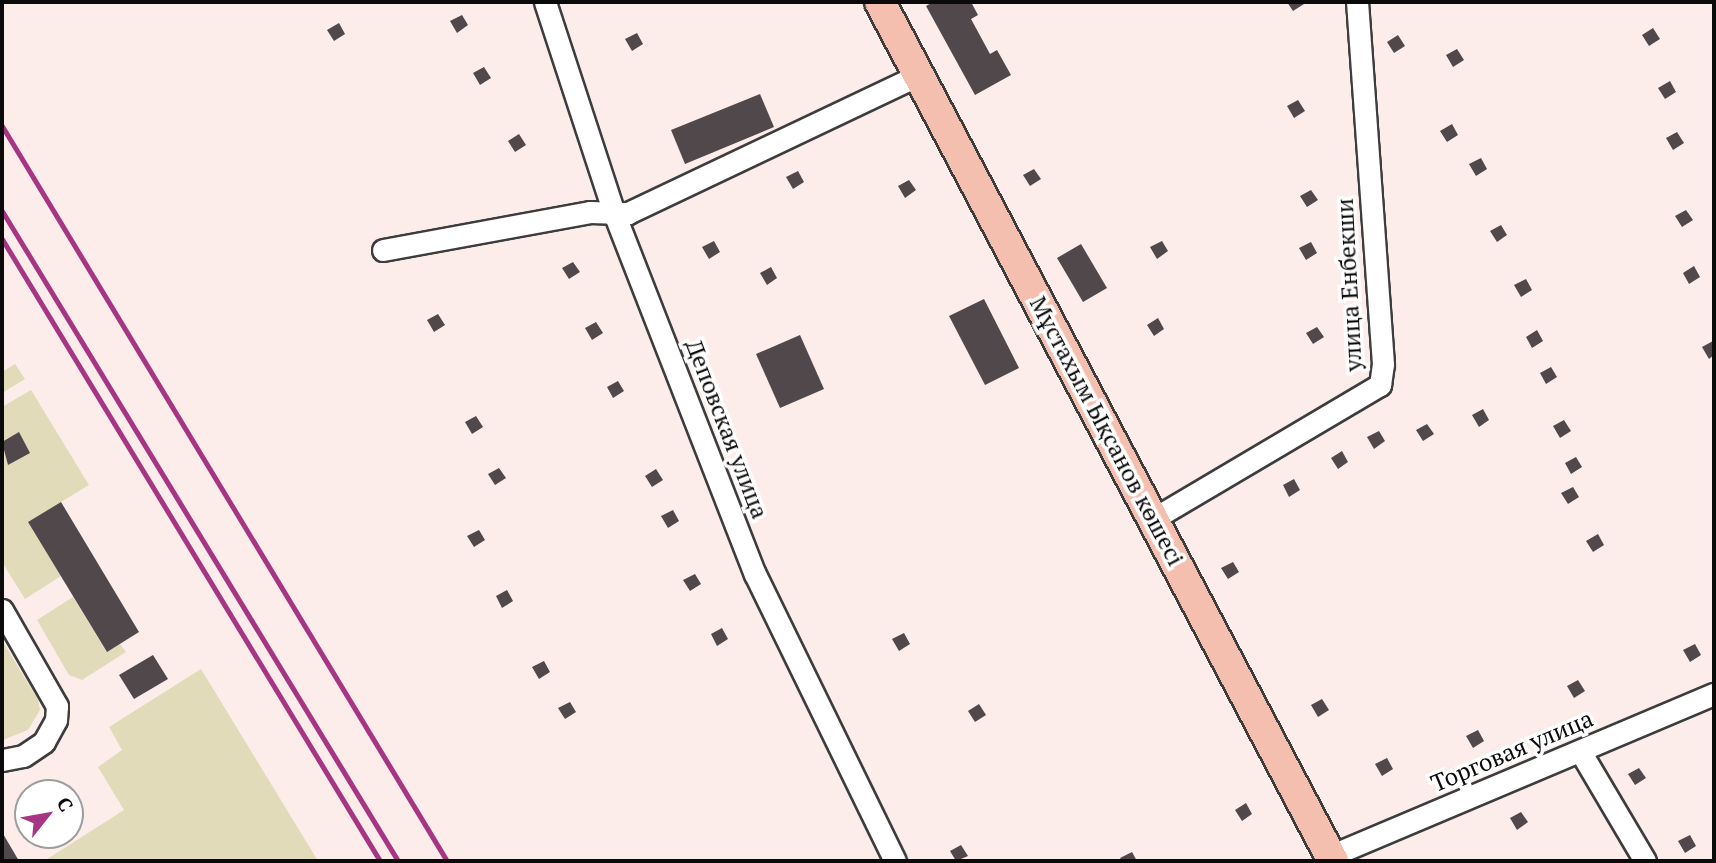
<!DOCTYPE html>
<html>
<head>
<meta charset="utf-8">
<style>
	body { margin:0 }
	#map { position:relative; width:1716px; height:863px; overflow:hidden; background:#fcedea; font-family:"PT Serif",serif }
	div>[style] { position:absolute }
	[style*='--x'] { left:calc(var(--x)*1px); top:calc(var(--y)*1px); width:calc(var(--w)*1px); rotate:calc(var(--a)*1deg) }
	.green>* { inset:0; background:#e1dbb9 }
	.building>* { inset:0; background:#51484b }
	.roads { filter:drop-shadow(2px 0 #3d3d3d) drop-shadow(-2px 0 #3d3d3d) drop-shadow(0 2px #3d3d3d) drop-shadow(0 -2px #3d3d3d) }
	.minor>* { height:21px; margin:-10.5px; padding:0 10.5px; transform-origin:10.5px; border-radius:10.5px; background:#fff }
	.secondary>* { height:30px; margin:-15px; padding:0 15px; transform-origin:15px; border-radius:15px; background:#f4bfae }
	.rail>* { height:5px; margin:-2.5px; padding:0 2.5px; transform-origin:2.5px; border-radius:2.5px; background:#a63684 }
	span { translate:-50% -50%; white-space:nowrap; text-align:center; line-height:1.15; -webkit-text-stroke:7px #fff; paint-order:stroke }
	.street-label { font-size:24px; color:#0a0a0a }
	.frame { position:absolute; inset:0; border:4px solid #0a0a0a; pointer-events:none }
	.north { position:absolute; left:14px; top:779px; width:70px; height:70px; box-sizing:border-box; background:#fff; border:2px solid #9d9d9d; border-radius:50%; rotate:59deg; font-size:19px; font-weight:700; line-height:28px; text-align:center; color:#0a0a0a }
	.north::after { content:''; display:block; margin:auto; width:24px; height:32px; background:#a63684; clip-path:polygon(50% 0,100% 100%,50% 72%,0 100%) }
</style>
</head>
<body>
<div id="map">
	<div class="green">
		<i style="clip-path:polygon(15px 364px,25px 379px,2px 393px,2px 372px)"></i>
		<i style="clip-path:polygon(31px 390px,89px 485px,28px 522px,61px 576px,25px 599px,2px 562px,2px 407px)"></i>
		<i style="clip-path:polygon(73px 597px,106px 651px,120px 644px,126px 652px,82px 680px,69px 675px,37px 620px)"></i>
		<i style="clip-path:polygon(2px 640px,38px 700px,40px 710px,28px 730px,3px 740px)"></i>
		<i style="clip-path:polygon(201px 669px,318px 861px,44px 861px,124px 810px,98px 767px,122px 750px,109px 727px)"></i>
	</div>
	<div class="building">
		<i style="clip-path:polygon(933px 2px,971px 2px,978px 15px,971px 19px,990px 54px,997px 50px,1011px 75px,975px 95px,926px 6px)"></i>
		<i style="clip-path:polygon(1287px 2px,1302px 2px,1304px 4px,1293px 11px)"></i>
		<i style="clip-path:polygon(462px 15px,468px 25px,457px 33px,450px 21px)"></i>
		<i style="clip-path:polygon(339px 23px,345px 34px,334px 41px,327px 30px)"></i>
		<i style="clip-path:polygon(1653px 28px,1660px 39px,1649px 46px,1642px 35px)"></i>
		<i style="clip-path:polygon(637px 33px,643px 44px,632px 51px,625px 39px)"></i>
		<i style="clip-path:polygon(1398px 35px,1405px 46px,1394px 53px,1387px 42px)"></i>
		<i style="clip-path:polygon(1457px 49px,1464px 60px,1453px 67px,1446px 55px)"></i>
		<i style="clip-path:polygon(484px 67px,491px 78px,480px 85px,473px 73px)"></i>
		<i style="clip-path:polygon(1670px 81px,1676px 92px,1665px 99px,1658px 88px)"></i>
		<i style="clip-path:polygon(760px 94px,774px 127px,685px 164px,671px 130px)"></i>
		<i style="clip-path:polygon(1298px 100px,1305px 111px,1294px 118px,1287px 106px)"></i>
		<i style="clip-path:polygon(1452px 124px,1458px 135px,1447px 142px,1440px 131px)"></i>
		<i style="clip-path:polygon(1677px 132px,1684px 143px,1673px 150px,1666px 138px)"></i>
		<i style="clip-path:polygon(519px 134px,526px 145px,515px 152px,508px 141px)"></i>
		<i style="clip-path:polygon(1481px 158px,1487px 169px,1476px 176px,1469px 164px)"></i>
		<i style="clip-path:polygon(1034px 169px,1041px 179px,1030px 186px,1023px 175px)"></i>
		<i style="clip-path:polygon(798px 171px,804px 182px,793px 189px,786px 177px)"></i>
		<i style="clip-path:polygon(909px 180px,916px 190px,905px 198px,898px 186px)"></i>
		<i style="clip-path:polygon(1311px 190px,1318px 200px,1307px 207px,1300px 196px)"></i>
		<i style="clip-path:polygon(1686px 210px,1693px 220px,1682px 227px,1675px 216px)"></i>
		<i style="clip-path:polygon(1501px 225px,1507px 235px,1497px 242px,1490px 231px)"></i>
		<i style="clip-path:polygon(714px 241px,720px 252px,709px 259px,702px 247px)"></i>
		<i style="clip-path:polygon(1162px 241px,1168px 251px,1157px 259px,1150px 247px)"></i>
		<i style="clip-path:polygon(1311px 242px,1317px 253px,1306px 260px,1299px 248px)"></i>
		<i style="clip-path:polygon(1081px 244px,1107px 288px,1083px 302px,1057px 258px)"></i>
		<i style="clip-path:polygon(573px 262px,580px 272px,569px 279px,562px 268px)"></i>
		<i style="clip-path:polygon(1694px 266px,1700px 277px,1689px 284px,1683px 273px)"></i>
		<i style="clip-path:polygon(771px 267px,777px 278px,767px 285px,760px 273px)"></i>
		<i style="clip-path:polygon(1526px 279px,1532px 290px,1521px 297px,1514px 285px)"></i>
		<i style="clip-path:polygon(984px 299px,1019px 368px,985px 385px,949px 316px)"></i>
		<i style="clip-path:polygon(438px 314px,445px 325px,434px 332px,427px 320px)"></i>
		<i style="clip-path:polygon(1158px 318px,1164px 329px,1154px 336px,1147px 325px)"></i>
		<i style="clip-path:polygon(596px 322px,603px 333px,592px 340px,585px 328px)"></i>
		<i style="clip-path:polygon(1317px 327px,1324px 337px,1313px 344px,1306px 333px)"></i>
		<i style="clip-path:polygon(1537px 330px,1543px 341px,1532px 348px,1526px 337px)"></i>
		<i style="clip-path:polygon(800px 335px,824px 389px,780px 408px,756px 354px)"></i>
		<i style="clip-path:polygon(1713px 341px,1714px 355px,1709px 359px,1702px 347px)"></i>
		<i style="clip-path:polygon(1551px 367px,1557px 377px,1546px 384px,1540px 373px)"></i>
		<i style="clip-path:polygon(618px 381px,624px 391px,613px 398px,607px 387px)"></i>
		<i style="clip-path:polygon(1483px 409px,1489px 420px,1479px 427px,1472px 415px)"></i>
		<i style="clip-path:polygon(476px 416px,483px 427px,472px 434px,465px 422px)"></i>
		<i style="clip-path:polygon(1564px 420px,1571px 431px,1560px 438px,1553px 426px)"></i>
		<i style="clip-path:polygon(1427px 424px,1434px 434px,1423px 441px,1416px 430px)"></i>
		<i style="clip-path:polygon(1379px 431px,1385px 441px,1374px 449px,1367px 437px)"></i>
		<i style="clip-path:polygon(19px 432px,30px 453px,8px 465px,2px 442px)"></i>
		<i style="clip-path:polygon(1342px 451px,1348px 462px,1338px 469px,1331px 458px)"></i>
		<i style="clip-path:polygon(1576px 457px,1582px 467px,1571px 474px,1565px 463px)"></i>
		<i style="clip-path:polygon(499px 468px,506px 478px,495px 485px,488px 474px)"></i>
		<i style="clip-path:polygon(656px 469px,663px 480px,652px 487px,645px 476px)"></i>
		<i style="clip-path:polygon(1294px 479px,1300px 490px,1289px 497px,1283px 485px)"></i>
		<i style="clip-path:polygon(1573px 487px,1579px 497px,1568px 504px,1561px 493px)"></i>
		<i style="clip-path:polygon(61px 502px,139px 632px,107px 652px,28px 522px)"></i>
		<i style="clip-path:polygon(673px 510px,679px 521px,668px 528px,661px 516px)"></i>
		<i style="clip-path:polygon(479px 530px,485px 540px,474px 547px,467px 536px)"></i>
		<i style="clip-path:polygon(1598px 534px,1604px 545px,1593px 552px,1586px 541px)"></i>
		<i style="clip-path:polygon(1233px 562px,1239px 572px,1228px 579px,1221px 568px)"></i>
		<i style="clip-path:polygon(695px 574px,701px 584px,690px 591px,683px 580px)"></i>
		<i style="clip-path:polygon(507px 590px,513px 601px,502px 608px,496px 596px)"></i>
		<i style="clip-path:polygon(722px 628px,728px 639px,717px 646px,711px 634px)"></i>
		<i style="clip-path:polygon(904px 633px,910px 644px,899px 651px,892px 639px)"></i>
		<i style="clip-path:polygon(1695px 644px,1701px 655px,1690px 662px,1683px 650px)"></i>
		<i style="clip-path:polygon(153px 655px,168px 679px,134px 699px,119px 675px)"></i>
		<i style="clip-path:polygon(544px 661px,550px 672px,539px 679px,532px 667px)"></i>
		<i style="clip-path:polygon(1578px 680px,1585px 691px,1574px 698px,1567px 686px)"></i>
		<i style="clip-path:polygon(1322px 699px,1329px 710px,1318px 717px,1311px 705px)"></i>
		<i style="clip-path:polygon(570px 702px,576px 712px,565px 719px,558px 708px)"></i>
		<i style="clip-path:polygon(979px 704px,986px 715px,975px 722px,968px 711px)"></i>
		<i style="clip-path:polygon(1478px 730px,1484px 741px,1473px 748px,1466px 736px)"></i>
		<i style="clip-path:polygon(1387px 758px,1393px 769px,1382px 776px,1375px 764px)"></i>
		<i style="clip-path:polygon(1639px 768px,1646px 778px,1635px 785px,1628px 774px)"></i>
		<i style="clip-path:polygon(1246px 803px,1252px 814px,1242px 821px,1235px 810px)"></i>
		<i style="clip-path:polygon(1521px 812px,1528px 822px,1517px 830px,1510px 818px)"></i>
		<i style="clip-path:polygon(2px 832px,19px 861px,2px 861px)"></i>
		<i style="clip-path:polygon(1690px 835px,1696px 846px,1685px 853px,1678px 841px)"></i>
		<i style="clip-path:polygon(961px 845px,968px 856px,956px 861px,950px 851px)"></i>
		<i style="clip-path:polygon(1132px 852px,1137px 861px,1122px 861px,1120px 858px)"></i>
	</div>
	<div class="roads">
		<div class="minor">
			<i style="--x:545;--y:2;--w:222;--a:71.9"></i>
			<i style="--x:614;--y:213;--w:388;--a:68.7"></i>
			<i style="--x:755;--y:574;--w:319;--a:64"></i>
			<i style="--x:383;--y:250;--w:210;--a:-10.4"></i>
			<i style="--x:590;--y:212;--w:38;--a:2"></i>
			<i style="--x:628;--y:213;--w:322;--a:-25.4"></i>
			<i style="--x:1153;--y:519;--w:264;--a:-30.6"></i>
			<i style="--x:1380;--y:385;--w:21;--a:-82"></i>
			<i style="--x:1383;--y:364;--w:363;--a:-94.1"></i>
			<i style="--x:2;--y:610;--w:111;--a:60.2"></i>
			<i style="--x:57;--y:706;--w:14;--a:94"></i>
			<i style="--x:56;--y:720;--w:25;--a:119"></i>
			<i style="--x:44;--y:742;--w:25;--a:146"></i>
			<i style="--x:23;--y:756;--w:21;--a:169"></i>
			<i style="--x:1580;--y:751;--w:128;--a:59.4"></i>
			<i style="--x:1330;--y:856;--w:417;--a:-22.9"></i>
		</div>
		<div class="secondary">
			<i style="--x:880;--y:2;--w:971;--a:62.19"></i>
		</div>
	</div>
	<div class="rail">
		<i style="--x:2;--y:126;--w:859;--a:58.81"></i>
		<i style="--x:2;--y:211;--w:761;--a:58.65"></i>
		<i style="--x:2;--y:239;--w:728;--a:58.71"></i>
	</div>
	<div class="street-label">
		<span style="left:1349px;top:285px;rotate:-93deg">улица Енбекши</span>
		<span style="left:727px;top:429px;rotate:69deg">Деповская улица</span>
		<span style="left:1107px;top:431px;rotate:62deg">Мұстахым Ықсанов көшесі</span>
		<span style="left:1512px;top:751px;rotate:-23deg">Торговая улица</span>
	</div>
	<div class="frame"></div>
	<div class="north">С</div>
</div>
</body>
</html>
